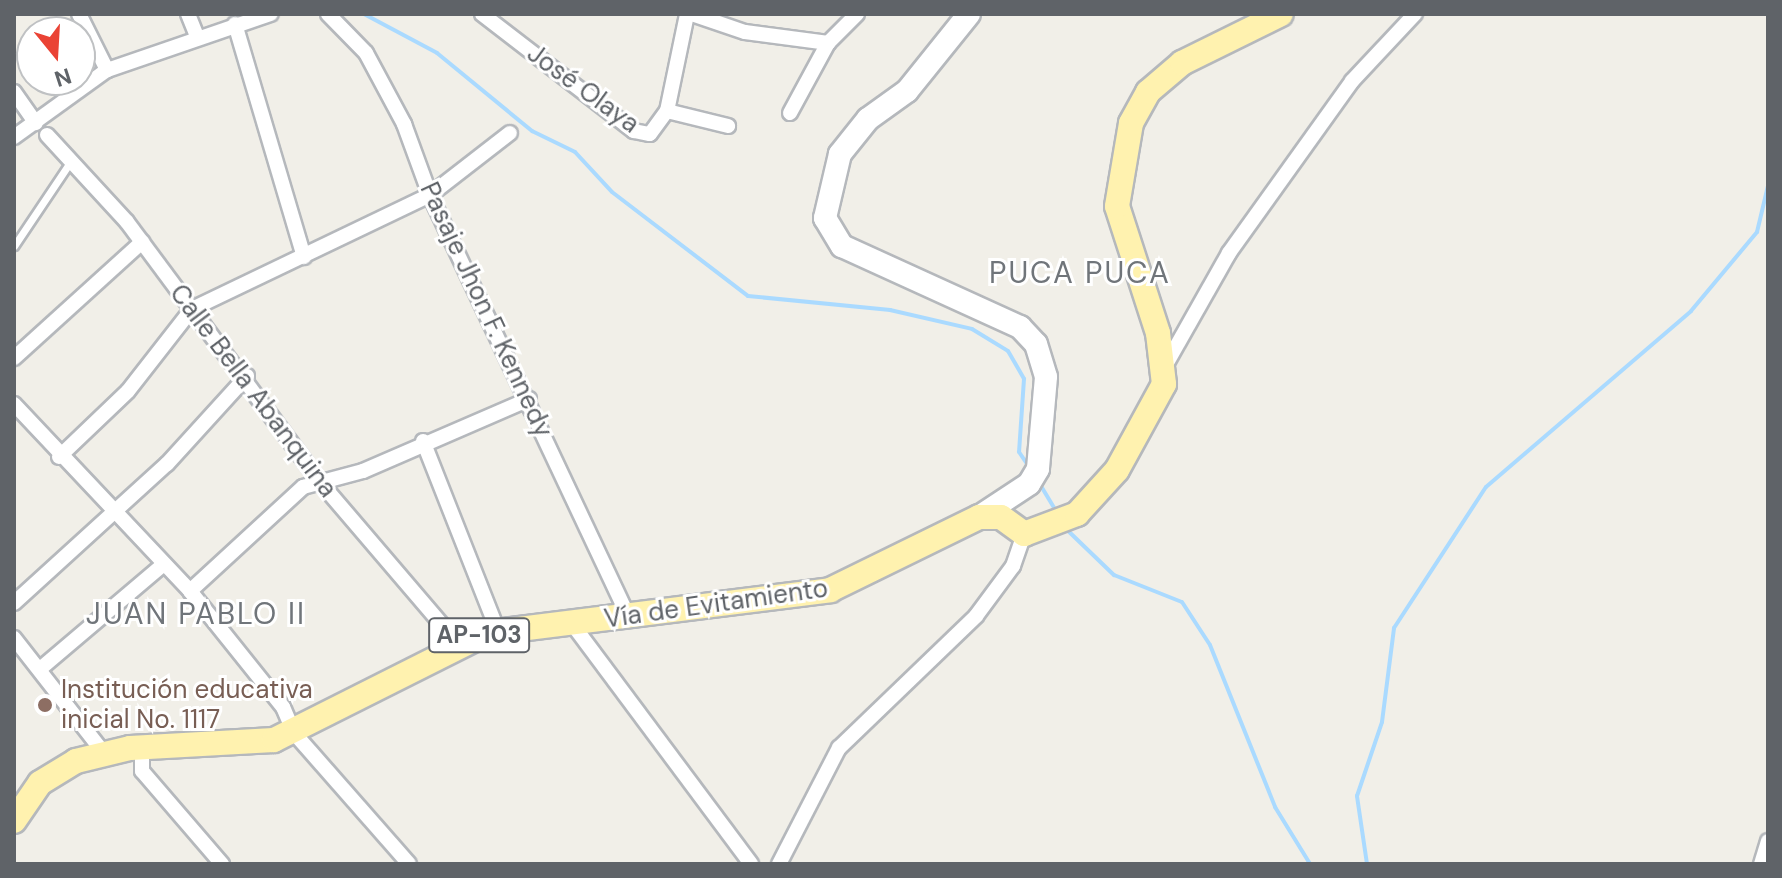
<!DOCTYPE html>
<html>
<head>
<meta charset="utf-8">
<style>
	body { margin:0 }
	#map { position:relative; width:1782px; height:878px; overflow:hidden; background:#f1efe8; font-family:"DM Sans",sans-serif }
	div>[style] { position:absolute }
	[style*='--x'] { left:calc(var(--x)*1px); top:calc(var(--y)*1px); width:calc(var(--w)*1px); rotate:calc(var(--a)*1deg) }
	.stream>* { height:4px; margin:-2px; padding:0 2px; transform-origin:2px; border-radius:2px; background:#aadaff }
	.roads { filter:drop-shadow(2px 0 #b5b8bc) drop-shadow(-2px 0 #b5b8bc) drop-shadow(0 2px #b5b8bc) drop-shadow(0 -2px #b5b8bc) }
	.lane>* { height:7px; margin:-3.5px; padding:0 3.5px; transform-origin:3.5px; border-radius:3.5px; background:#fff }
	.street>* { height:14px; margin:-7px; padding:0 7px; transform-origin:7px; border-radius:7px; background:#fff }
	.secondary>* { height:22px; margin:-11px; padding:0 11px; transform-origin:11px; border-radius:11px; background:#fff }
	.primary>* { height:24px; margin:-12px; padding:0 12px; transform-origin:12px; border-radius:12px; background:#fff2af }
	.dots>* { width:22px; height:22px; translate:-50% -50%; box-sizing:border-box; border:4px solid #fff; border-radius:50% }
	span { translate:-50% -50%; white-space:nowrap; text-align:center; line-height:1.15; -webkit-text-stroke:6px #fff; paint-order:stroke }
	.shield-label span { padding:2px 6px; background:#fff; border:2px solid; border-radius:6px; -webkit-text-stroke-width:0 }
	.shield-label { font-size:24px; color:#5f6368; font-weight:700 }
	.street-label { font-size:26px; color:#5f6368 }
	.education-label { font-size:26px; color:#785e54 }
	.left { translate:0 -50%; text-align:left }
	.quarter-label { font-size:30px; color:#70757a; letter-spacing:2px }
	.frame { position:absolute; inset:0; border:16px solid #5f6368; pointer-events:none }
	.north { position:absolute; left:16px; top:16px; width:80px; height:80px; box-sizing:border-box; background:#fff; border:2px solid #bfc1c3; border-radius:50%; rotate:162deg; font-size:22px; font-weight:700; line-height:32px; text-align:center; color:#5f6368 }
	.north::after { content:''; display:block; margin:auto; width:28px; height:36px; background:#ea4335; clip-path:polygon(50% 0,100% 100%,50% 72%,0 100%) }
</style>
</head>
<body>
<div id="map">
	<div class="stream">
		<i style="--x:364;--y:14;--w:83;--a:28.1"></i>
		<i style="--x:437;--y:53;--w:123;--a:39.4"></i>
		<i style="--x:532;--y:131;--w:48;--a:26"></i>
		<i style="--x:575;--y:152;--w:54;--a:47.2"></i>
		<i style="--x:612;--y:192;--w:171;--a:37.4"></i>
		<i style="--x:748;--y:296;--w:143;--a:5.6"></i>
		<i style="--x:890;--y:310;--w:84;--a:13"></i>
		<i style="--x:972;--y:329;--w:42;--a:31.4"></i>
		<i style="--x:1008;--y:351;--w:32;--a:60"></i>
		<i style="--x:1024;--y:379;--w:73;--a:93.9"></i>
		<i style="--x:1019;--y:452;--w:18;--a:56"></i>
		<i style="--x:1038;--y:481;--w:35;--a:59"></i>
		<i style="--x:1063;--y:526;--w:71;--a:43.9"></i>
		<i style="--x:1114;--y:575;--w:73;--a:21.7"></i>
		<i style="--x:1182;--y:602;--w:51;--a:56.9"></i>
		<i style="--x:1210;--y:645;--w:175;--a:68.1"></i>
		<i style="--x:1275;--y:807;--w:67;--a:58.4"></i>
		<i style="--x:1367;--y:864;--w:69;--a:-98.4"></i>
		<i style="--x:1357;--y:796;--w:78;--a:-71.3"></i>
		<i style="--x:1382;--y:722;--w:95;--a:-82.7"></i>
		<i style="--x:1394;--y:628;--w:168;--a:-56.9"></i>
		<i style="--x:1486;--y:487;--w:270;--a:-40.6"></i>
		<i style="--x:1691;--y:311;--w:103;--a:-50.1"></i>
		<i style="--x:1757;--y:232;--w:47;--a:-76.6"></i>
	</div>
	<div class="roads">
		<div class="lane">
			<i style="--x:14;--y:246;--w:102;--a:-56.2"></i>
		</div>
		<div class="street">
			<i style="--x:79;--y:14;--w:63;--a:63.4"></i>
			<i style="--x:188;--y:14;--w:24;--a:68"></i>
			<i style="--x:328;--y:14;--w:54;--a:45.7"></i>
			<i style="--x:366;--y:53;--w:81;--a:61.8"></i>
			<i style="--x:404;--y:124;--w:76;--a:69.9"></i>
			<i style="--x:430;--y:195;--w:465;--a:64.8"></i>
			<i style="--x:482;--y:14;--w:192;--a:37.6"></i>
			<i style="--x:634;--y:131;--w:16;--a:11"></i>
			<i style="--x:650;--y:134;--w:29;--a:-54"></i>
			<i style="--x:667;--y:111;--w:63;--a:13.8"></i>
			<i style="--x:692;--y:14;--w:56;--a:18.8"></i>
			<i style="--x:745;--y:32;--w:84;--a:7.5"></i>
			<i style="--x:235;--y:24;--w:243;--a:73.5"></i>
			<i style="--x:14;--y:92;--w:38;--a:55"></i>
			<i style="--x:667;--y:111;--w:99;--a:-78.3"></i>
			<i style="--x:790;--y:113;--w:80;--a:-61.5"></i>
			<i style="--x:828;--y:43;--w:41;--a:-45"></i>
			<i style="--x:47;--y:135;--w:118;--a:47.4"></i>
			<i style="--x:127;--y:222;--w:324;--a:53.4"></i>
			<i style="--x:320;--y:482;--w:216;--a:49.5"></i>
			<i style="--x:14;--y:137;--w:115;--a:-35.8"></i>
			<i style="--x:107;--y:70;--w:173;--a:-18.9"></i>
			<i style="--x:14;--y:358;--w:173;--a:-42.2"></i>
			<i style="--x:1164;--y:368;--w:132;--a:-60.5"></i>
			<i style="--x:1229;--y:253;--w:211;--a:-54.4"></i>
			<i style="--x:1352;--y:81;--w:92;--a:-46.8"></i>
			<i style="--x:14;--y:404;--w:257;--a:46.7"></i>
			<i style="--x:190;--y:591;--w:149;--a:51.3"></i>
			<i style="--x:283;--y:707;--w:28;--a:67"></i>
			<i style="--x:294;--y:733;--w:174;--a:48.7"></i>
			<i style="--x:423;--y:441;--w:204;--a:68.5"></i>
			<i style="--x:59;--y:457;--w:95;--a:-43.7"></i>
			<i style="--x:128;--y:391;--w:104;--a:-52"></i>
			<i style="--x:192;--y:309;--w:264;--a:-25.6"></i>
			<i style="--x:430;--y:195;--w:101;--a:-37.8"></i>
			<i style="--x:190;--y:591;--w:154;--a:-42.6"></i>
			<i style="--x:303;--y:487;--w:62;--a:-14.9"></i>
			<i style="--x:363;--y:471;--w:181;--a:-23.4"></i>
			<i style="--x:14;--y:603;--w:207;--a:-42.3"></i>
			<i style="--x:167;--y:464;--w:119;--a:-47.7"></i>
			<i style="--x:573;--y:625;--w:298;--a:53.3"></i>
			<i style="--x:14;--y:638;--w:145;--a:52"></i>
			<i style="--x:40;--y:669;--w:162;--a:-40.3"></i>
			<i style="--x:142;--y:747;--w:24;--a:90"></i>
			<i style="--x:142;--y:771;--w:123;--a:49.3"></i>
			<i style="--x:779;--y:864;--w:131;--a:-62.7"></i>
			<i style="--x:839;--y:748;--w:190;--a:-43.9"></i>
			<i style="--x:976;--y:616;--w:62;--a:-53.5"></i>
			<i style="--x:1013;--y:566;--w:34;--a:-71"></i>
			<i style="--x:1761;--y:864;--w:24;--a:-73"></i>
		</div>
		<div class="secondary">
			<i style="--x:969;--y:14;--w:99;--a:128.8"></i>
			<i style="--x:907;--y:91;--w:48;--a:144.3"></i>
			<i style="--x:868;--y:119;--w:45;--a:128.7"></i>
			<i style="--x:840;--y:154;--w:66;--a:103.2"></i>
			<i style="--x:825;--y:218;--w:33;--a:59"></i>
			<i style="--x:842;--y:246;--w:196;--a:24.5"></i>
			<i style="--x:1020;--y:327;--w:23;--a:47"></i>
			<i style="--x:1036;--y:344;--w:34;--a:73"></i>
			<i style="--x:1046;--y:377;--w:92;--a:95"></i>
			<i style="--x:1038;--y:469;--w:17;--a:121"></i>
			<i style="--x:1029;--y:484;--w:60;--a:146.6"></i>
		</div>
		<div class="primary">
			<i style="--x:14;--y:821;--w:46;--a:-55.6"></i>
			<i style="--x:40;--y:783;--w:42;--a:-31.4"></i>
			<i style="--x:76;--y:761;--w:56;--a:-13.5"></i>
			<i style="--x:130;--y:748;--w:144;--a:-3.2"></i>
			<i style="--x:274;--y:740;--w:238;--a:-26.7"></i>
			<i style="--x:487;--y:633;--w:346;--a:-7.1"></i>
			<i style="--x:830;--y:590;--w:166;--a:-26.1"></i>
			<i style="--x:979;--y:517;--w:22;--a:0"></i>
			<i style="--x:1001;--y:517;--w:29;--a:36"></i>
			<i style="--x:1024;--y:534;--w:57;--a:-20.7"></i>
			<i style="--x:1077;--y:514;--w:59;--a:-47.7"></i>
			<i style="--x:1117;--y:470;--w:98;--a:-61.3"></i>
			<i style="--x:1164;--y:384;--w:51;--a:-96.7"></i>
			<i style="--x:1158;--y:333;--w:133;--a:-107.9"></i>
			<i style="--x:1117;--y:206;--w:84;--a:-80.4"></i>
			<i style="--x:1131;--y:123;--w:35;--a:-61"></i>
			<i style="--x:1148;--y:92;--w:45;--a:-40.5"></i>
			<i style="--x:1182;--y:63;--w:110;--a:-26.3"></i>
		</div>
	</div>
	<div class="dots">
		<i style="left:45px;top:705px;background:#8d6e63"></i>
	</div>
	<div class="shield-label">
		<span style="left:479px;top:635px">AP-103</span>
	</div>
	<div class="street-label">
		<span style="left:583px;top:89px;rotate:36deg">José Olaya</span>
		<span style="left:486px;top:310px;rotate:65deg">Pasaje Jhon F. Kennedy</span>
		<span style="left:253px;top:391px;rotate:53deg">Calle Bella Abanquina</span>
		<span style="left:716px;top:604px;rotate:-8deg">Vía de Evitamiento</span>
	</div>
	<div class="education-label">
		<span class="left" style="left:61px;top:705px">Institución educativa<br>inicial No. 1117</span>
	</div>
	<div class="quarter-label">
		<span style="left:1080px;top:273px">PUCA PUCA</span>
		<span style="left:196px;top:614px">JUAN PABLO II</span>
	</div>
	<div class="frame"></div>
	<div class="north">N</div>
</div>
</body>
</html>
